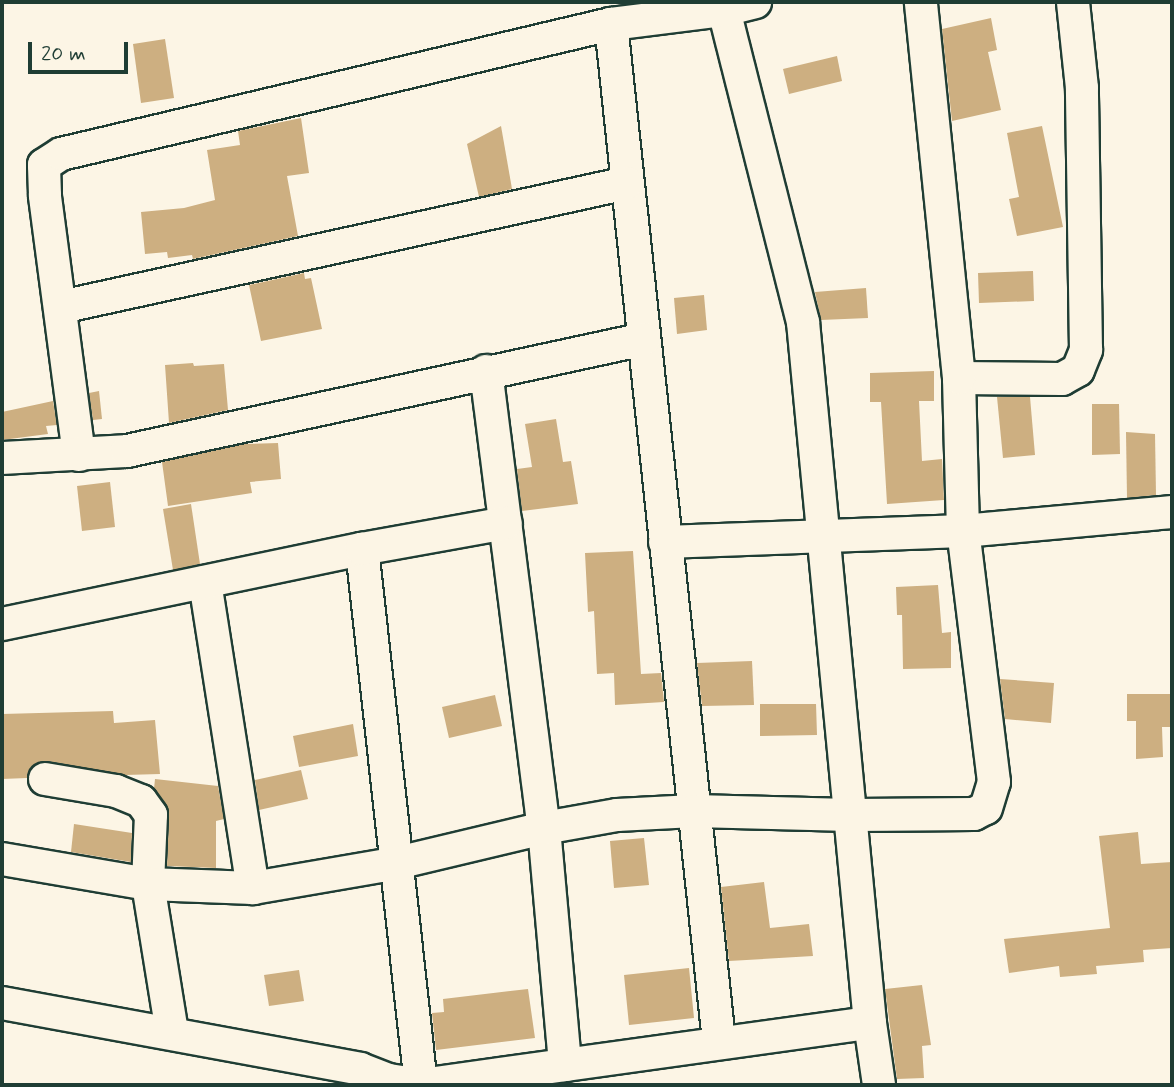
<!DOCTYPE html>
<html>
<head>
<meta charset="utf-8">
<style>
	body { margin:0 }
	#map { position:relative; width:1174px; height:1087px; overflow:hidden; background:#fcf5e5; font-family:Mynerve,sans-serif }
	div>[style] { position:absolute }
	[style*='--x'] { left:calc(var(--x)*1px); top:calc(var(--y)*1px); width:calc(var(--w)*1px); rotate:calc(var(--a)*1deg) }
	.building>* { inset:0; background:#cdaf81 }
	.roads { filter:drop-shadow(2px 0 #1f3d34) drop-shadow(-2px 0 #1f3d34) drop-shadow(0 2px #1f3d34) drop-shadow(0 -2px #1f3d34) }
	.minor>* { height:32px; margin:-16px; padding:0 16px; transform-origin:16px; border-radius:16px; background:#fcf5e5 }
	span { translate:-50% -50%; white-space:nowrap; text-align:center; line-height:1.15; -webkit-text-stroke:6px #fcf5e5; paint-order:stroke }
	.frame { position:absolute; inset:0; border:4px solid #1f3d34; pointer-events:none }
	.scale { position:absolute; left:28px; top:42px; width:100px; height:32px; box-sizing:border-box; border:4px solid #1f3d34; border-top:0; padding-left:9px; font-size:21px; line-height:24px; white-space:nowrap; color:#1f3d34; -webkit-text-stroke:5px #fcf5e5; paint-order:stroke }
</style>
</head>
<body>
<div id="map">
	<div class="building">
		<i style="clip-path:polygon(991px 18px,997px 50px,988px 52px,1001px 110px,952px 121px,942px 29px)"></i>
		<i style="clip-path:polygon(165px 39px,174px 98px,141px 103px,133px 44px)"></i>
		<i style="clip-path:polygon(837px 56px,842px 81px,789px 94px,783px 69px)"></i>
		<i style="clip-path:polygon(301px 118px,309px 173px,287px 176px,298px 236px,193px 259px,192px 255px,168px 258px,167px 252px,145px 254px,141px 212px,184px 208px,215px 200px,207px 150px,240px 145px,238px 131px)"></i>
		<i style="clip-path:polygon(501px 126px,512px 189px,479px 197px,467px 144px)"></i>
		<i style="clip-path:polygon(1042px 126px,1063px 227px,1017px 236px,1009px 199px,1019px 197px,1007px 133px)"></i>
		<i style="clip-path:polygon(1033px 271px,1034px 301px,979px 303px,978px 273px)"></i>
		<i style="clip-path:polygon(304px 273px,305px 279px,311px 278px,322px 329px,261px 341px,249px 285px)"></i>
		<i style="clip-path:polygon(866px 288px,868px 318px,821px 320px,815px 292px)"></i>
		<i style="clip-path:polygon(704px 295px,707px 330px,677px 334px,674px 298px)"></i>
		<i style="clip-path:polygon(193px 363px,194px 366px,224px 364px,228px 410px,169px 423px,165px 365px)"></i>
		<i style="clip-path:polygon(934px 371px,934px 401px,919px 401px,922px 461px,942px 459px,944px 500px,887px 504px,881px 402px,870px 402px,870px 373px)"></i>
		<i style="clip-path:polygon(99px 391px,102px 419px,93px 420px,89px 393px)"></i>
		<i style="clip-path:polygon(997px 397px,1030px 397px,1035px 455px,1003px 458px)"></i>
		<i style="clip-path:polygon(53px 401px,57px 425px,46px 426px,48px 434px,2px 440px,2px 412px)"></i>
		<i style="clip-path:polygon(1092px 404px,1119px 404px,1120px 454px,1092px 455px)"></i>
		<i style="clip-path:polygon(556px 419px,563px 462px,571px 461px,578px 504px,522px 511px,517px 469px,532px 467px,525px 424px)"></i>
		<i style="clip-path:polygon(1126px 432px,1155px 434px,1156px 495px,1127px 498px)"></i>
		<i style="clip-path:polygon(278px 443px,281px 479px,250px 482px,252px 493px,168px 506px,162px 462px,244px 444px)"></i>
		<i style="clip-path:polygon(110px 482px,115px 527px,82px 531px,77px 486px)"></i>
		<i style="clip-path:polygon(191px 504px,200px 564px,173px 570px,163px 509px)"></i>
		<i style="clip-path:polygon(633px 551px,641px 674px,661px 673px,664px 702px,615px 705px,614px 673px,597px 674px,594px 611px,588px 612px,585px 553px)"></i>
		<i style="clip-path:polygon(938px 585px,942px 633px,951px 632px,951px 668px,903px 669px,902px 615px,897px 615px,896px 587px)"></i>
		<i style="clip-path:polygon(752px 661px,754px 705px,702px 706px,697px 663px)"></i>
		<i style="clip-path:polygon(1000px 679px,1054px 683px,1051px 723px,1005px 719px)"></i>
		<i style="clip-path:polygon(1127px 694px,1172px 694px,1172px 727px,1162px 727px,1163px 757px,1136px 759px,1136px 721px,1127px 721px)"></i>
		<i style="clip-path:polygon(495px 695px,502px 726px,449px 738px,442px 707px)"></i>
		<i style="clip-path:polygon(760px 704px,816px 704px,817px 735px,760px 736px)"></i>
		<i style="clip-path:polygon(113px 711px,114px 723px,155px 720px,160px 774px,125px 775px,47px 761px,31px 767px,27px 778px,2px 779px,2px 714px)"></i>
		<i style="clip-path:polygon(353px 724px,358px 756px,299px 767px,293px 736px)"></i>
		<i style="clip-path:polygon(301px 770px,308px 799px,259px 810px,255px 780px)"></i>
		<i style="clip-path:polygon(155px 779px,218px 786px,224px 819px,216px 821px,216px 868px,167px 866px,169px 815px,154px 789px)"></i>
		<i style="clip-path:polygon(74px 824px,132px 833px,131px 862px,71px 852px)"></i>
		<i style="clip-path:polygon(1138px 832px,1141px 864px,1172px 862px,1172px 948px,1143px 950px,1144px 962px,1096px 966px,1097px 974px,1060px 977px,1059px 966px,1009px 973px,1004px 939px,1110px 928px,1099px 836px)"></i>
		<i style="clip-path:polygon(644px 838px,649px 885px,614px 888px,610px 841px)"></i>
		<i style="clip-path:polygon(764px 882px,770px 928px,809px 924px,813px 956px,729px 961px,721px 887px)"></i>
		<i style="clip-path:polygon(689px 968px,694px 1018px,629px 1025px,624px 975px)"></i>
		<i style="clip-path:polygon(299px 970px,304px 1001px,269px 1006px,264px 975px)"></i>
		<i style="clip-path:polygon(922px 985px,931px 1045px,922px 1046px,924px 1078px,897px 1079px,885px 989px)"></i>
		<i style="clip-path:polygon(528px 989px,535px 1038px,436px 1050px,432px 1013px,444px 1012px,443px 999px)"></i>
	</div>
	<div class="roads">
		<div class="minor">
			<i style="--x:724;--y:10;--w:322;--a:75.8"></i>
			<i style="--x:803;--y:322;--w:704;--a:84.54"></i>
			<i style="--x:870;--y:1023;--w:63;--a:81.7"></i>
			<i style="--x:611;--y:24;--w:1024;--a:83.94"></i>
			<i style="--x:61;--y:307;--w:579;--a:-12.36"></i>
			<i style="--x:486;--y:371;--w:461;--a:82.8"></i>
			<i style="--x:544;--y:828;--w:238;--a:84.9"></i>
			<i style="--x:959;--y:378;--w:103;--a:0.6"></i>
			<i style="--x:1062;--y:379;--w:18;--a:-29"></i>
			<i style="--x:1078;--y:370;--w:22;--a:-68"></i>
			<i style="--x:1086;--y:350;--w:262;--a:-90.9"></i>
			<i style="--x:1082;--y:88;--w:86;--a:-96"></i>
			<i style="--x:79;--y:455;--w:262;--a:-97.5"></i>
			<i style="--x:45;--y:195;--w:30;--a:-92"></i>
			<i style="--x:44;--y:165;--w:20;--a:-33"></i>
			<i style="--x:61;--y:154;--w:565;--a:-13.3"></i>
			<i style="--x:611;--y:24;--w:114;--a:-7.1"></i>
			<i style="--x:724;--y:10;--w:32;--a:-14"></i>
			<i style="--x:2;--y:458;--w:125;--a:-3.2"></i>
			<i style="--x:127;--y:451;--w:529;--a:-12.22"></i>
			<i style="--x:665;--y:542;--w:298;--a:-2.1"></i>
			<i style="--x:963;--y:531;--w:210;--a:-5.2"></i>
			<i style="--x:362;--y:549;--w:539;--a:83.72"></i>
			<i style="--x:205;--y:582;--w:310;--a:81.1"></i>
			<i style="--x:2;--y:624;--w:368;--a:-11.8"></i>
			<i style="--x:362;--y:549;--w:146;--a:-10.2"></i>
			<i style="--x:45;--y:779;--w:72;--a:9.6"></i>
			<i style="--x:116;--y:791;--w:27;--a:22"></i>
			<i style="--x:141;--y:801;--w:17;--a:54"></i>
			<i style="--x:151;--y:815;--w:69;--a:92.5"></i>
			<i style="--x:148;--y:884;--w:151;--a:80.8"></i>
			<i style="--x:2;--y:859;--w:148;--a:9.7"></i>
			<i style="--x:148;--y:884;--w:105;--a:2.2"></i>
			<i style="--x:253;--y:888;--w:146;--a:-9.8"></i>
			<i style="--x:397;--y:863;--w:151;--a:-13.4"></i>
			<i style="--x:544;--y:828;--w:74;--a:-10.1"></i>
			<i style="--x:617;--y:815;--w:77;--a:-3"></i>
			<i style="--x:694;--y:811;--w:156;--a:1.5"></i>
			<i style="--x:850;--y:815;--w:124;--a:-0.5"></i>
			<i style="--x:974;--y:814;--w:13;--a:-27"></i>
			<i style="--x:986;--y:808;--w:27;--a:-73"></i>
			<i style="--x:994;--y:782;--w:253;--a:-97"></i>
			<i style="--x:963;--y:531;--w:153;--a:-91.5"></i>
			<i style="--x:959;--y:378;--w:378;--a:-95.8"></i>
			<i style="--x:2;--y:1003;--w:364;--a:10.4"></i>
			<i style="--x:360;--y:1069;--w:31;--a:21"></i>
			<i style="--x:389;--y:1080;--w:32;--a:9"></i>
			<i style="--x:421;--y:1085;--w:453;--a:-7.9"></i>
		</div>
	</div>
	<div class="frame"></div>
	<div class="scale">20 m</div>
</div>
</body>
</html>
